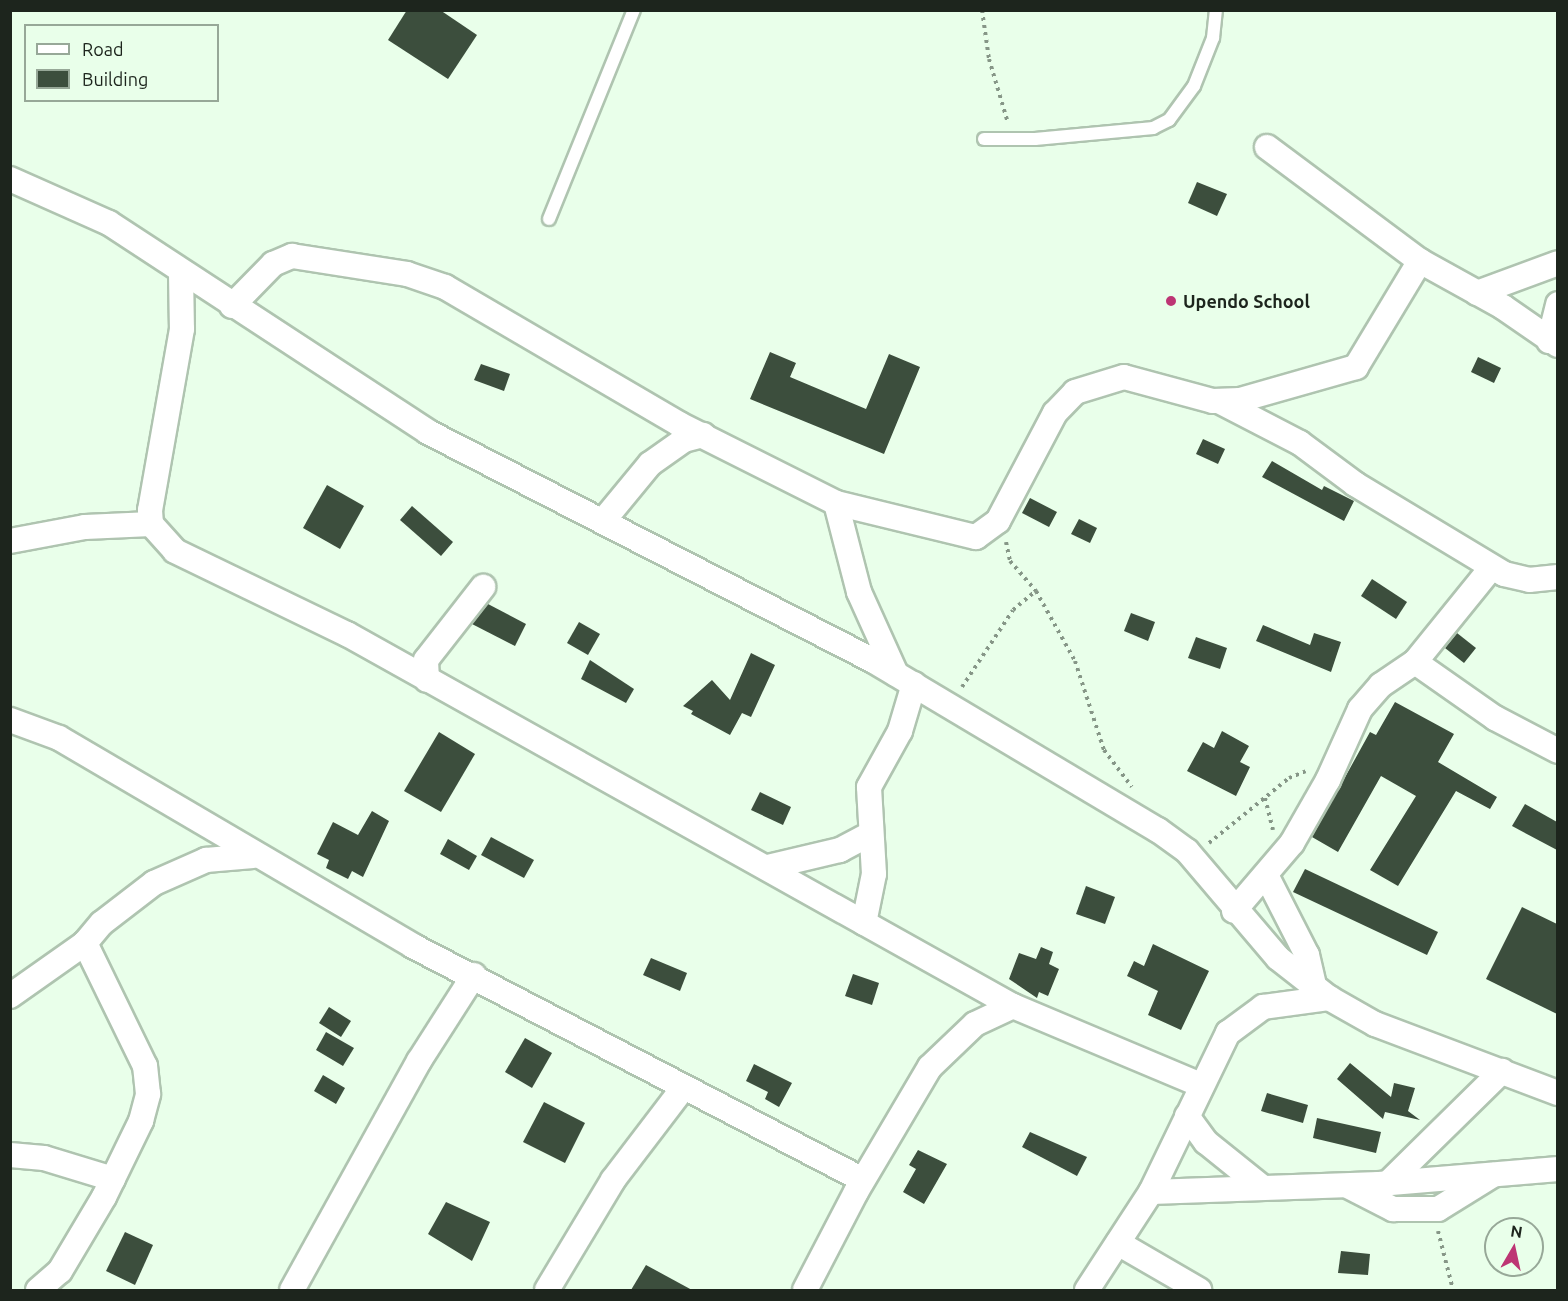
<!DOCTYPE html>
<html>
<head>
<meta charset="utf-8">
<style>
	body { margin:0 }
	#map { position:relative; width:1568px; height:1301px; overflow:hidden; background:#e9ffea; font-family:Ubuntu,sans-serif }
	div>[style] { position:absolute }
	[style*='--x'] { left:calc(var(--x)*1px); top:calc(var(--y)*1px); width:calc(var(--w)*1px); rotate:calc(var(--a)*1deg) }
	.building>* { inset:0; background:#3c4e3d }
	.path>* { height:4px; margin-top:-2px; transform-origin:0; background:repeating-linear-gradient(90deg,#869687 0 3px,transparent 0 7.5px) }
	.roads { filter:drop-shadow(2px 0 #afc4b0) drop-shadow(-2px 0 #afc4b0) drop-shadow(0 2px #afc4b0) drop-shadow(0 -2px #afc4b0) }
	.service>* { height:12px; margin:-6px; padding:0 6px; transform-origin:6px; border-radius:6px; background:#fff }
	.minor>* { height:24px; margin:-12px; padding:0 12px; transform-origin:12px; border-radius:12px; background:#fff }
	.dots>* { width:16px; height:16px; translate:-50% -50%; box-sizing:border-box; border:3px solid #e9ffea; border-radius:50% }
	span { translate:-50% -50%; white-space:nowrap; text-align:center; line-height:1.15; -webkit-text-stroke:6px #e9ffea; paint-order:stroke }
	.poi-label { font-size:18px; color:#1d251d; font-weight:700 }
	.left { translate:0 -50%; text-align:left }
	.frame { position:absolute; inset:0; border:12px solid #1d251d; pointer-events:none }
	.legend { position:absolute; left:24px; top:24px; width:195px; height:78px; box-sizing:border-box; background:#e9ffea; border:2px solid #97a898; margin:0; padding:8px 10px; list-style:none; font-size:18px; color:#1d251d }
	.legend li { display:flex; align-items:center; gap:12px; height:30px }
	.legend b { width:30px; border:2px solid #97a898 }
	.north { position:absolute; left:1484px; top:1217px; width:60px; height:60px; box-sizing:border-box; background:#e9ffea; border:2px solid #97a898; border-radius:50%; rotate:9deg; font-size:16px; font-weight:700; line-height:24px; text-align:center; color:#1d251d }
	.north::after { content:''; display:block; margin:auto; width:21px; height:27px; background:#bd3574; clip-path:polygon(50% 0,100% 100%,50% 72%,0 100%) }
</style>
</head>
<body>
<div id="map">
	<div class="building">
		<i style="clip-path:polygon(407px 10px,440px 10px,477px 35px,448px 79px,388px 40px)"></i>
		<i style="clip-path:polygon(1197px 182px,1227px 194px,1217px 216px,1188px 203px)"></i>
		<i style="clip-path:polygon(770px 352px,796px 363px,790px 377px,866px 409px,889px 354px,920px 367px,884px 454px,750px 399px)"></i>
		<i style="clip-path:polygon(1478px 357px,1501px 368px,1494px 383px,1471px 372px)"></i>
		<i style="clip-path:polygon(481px 364px,510px 374px,504px 391px,474px 380px)"></i>
		<i style="clip-path:polygon(1203px 439px,1225px 449px,1218px 464px,1196px 454px)"></i>
		<i style="clip-path:polygon(1272px 461px,1322px 490px,1324px 486px,1354px 501px,1344px 521px,1262px 477px)"></i>
		<i style="clip-path:polygon(327px 485px,364px 506px,340px 549px,303px 528px)"></i>
		<i style="clip-path:polygon(1030px 498px,1057px 512px,1049px 527px,1022px 513px)"></i>
		<i style="clip-path:polygon(412px 506px,453px 542px,441px 556px,400px 520px)"></i>
		<i style="clip-path:polygon(1079px 519px,1097px 528px,1090px 543px,1071px 534px)"></i>
		<i style="clip-path:polygon(1372px 579px,1407px 602px,1396px 619px,1361px 596px)"></i>
		<i style="clip-path:polygon(488px 604px,526px 624px,515px 646px,472px 624px)"></i>
		<i style="clip-path:polygon(1131px 613px,1155px 622px,1148px 641px,1124px 631px)"></i>
		<i style="clip-path:polygon(579px 622px,600px 634px,588px 655px,567px 643px)"></i>
		<i style="clip-path:polygon(1263px 625px,1310px 645px,1314px 633px,1341px 642px,1331px 672px,1256px 641px)"></i>
		<i style="clip-path:polygon(1457px 633px,1476px 648px,1464px 663px,1445px 648px)"></i>
		<i style="clip-path:polygon(1196px 637px,1227px 648px,1220px 669px,1188px 658px)"></i>
		<i style="clip-path:polygon(751px 653px,775px 665px,751px 717px,742px 713px,730px 735px,691px 714px,693px 711px,683px 706px,712px 680px,730px 700px)"></i>
		<i style="clip-path:polygon(590px 660px,634px 689px,626px 703px,581px 679px)"></i>
		<i style="clip-path:polygon(1395px 702px,1454px 734px,1438px 762px,1497px 797px,1490px 809px,1456px 791px,1398px 886px,1370px 870px,1416px 796px,1381px 776px,1338px 852px,1312px 837px,1370px 732px,1376px 735px)"></i>
		<i style="clip-path:polygon(1222px 731px,1249px 746px,1240px 762px,1250px 767px,1236px 796px,1187px 771px,1203px 742px,1214px 748px)"></i>
		<i style="clip-path:polygon(439px 732px,475px 754px,441px 812px,404px 791px)"></i>
		<i style="clip-path:polygon(760px 792px,791px 807px,783px 825px,751px 810px)"></i>
		<i style="clip-path:polygon(1525px 804px,1557px 822px,1557px 850px,1512px 826px)"></i>
		<i style="clip-path:polygon(372px 811px,389px 821px,363px 877px,352px 871px,348px 879px,326px 868px,329px 860px,317px 854px,333px 822px,358px 835px)"></i>
		<i style="clip-path:polygon(491px 837px,534px 860px,524px 878px,481px 855px)"></i>
		<i style="clip-path:polygon(448px 839px,477px 856px,469px 870px,440px 854px)"></i>
		<i style="clip-path:polygon(1305px 869px,1438px 932px,1427px 955px,1293px 892px)"></i>
		<i style="clip-path:polygon(1086px 886px,1115px 897px,1105px 924px,1076px 914px)"></i>
		<i style="clip-path:polygon(1522px 907px,1557px 924px,1557px 1014px,1486px 979px)"></i>
		<i style="clip-path:polygon(1153px 944px,1209px 971px,1181px 1030px,1148px 1015px,1158px 991px,1127px 976px,1134px 961px,1144px 966px)"></i>
		<i style="clip-path:polygon(1041px 947px,1053px 952px,1049px 964px,1059px 969px,1048px 996px,1039px 992px,1037px 998px,1009px 979px,1019px 953px,1036px 959px)"></i>
		<i style="clip-path:polygon(651px 958px,687px 973px,680px 991px,643px 975px)"></i>
		<i style="clip-path:polygon(853px 974px,879px 983px,872px 1005px,845px 996px)"></i>
		<i style="clip-path:polygon(329px 1007px,351px 1021px,341px 1037px,319px 1023px)"></i>
		<i style="clip-path:polygon(326px 1032px,354px 1048px,343px 1066px,316px 1050px)"></i>
		<i style="clip-path:polygon(525px 1038px,552px 1053px,532px 1088px,505px 1072px)"></i>
		<i style="clip-path:polygon(1350px 1063px,1391px 1097px,1394px 1083px,1415px 1088px,1408px 1111px,1420px 1120px,1385px 1112px,1383px 1119px,1337px 1079px)"></i>
		<i style="clip-path:polygon(754px 1064px,792px 1083px,779px 1107px,765px 1099px,768px 1092px,746px 1081px)"></i>
		<i style="clip-path:polygon(323px 1075px,345px 1088px,336px 1104px,314px 1091px)"></i>
		<i style="clip-path:polygon(1267px 1093px,1308px 1105px,1303px 1123px,1261px 1111px)"></i>
		<i style="clip-path:polygon(544px 1102px,585px 1123px,565px 1163px,523px 1142px)"></i>
		<i style="clip-path:polygon(1317px 1118px,1381px 1132px,1376px 1153px,1313px 1138px)"></i>
		<i style="clip-path:polygon(1030px 1132px,1087px 1157px,1077px 1176px,1022px 1147px)"></i>
		<i style="clip-path:polygon(918px 1150px,947px 1164px,924px 1204px,903px 1192px,916px 1169px,909px 1165px)"></i>
		<i style="clip-path:polygon(446px 1202px,490px 1222px,472px 1261px,428px 1234px)"></i>
		<i style="clip-path:polygon(125px 1232px,153px 1245px,135px 1285px,106px 1271px)"></i>
		<i style="clip-path:polygon(1341px 1251px,1370px 1254px,1368px 1275px,1338px 1273px)"></i>
		<i style="clip-path:polygon(646px 1265px,692px 1290px,631px 1290px)"></i>
	</div>
	<div class="path">
		<i style="--x:982;--y:10;--w:49;--a:81.9"></i>
		<i style="--x:989;--y:59;--w:67;--a:73.5"></i>
		<i style="--x:1006;--y:542;--w:19;--a:78"></i>
		<i style="--x:1010;--y:561;--w:40;--a:49"></i>
		<i style="--x:1036;--y:591;--w:80;--a:60.9"></i>
		<i style="--x:1075;--y:661;--w:94;--a:72"></i>
		<i style="--x:1104;--y:750;--w:46;--a:52.9"></i>
		<i style="--x:962;--y:687;--w:92;--a:-56.5"></i>
		<i style="--x:1013;--y:610;--w:30;--a:-40"></i>
		<i style="--x:1265;--y:798;--w:33;--a:76"></i>
		<i style="--x:1209;--y:843;--w:103;--a:-39.1"></i>
		<i style="--x:1289;--y:778;--w:18;--a:-22"></i>
		<i style="--x:1438;--y:1231;--w:61;--a:75.7"></i>
	</div>
	<div class="roads">
		<div class="service">
			<i style="--x:984;--y:139;--w:51;--a:0"></i>
			<i style="--x:1035;--y:139;--w:119;--a:-5.3"></i>
			<i style="--x:1153;--y:128;--w:18;--a:-27"></i>
			<i style="--x:1169;--y:120;--w:42;--a:-53.7"></i>
			<i style="--x:1194;--y:86;--w:52;--a:-68.4"></i>
			<i style="--x:1213;--y:38;--w:28;--a:-84"></i>
			<i style="--x:549;--y:219;--w:226;--a:-67.9"></i>
		</div>
		<div class="minor">
			<i style="--x:1267;--y:147;--w:191;--a:36.7"></i>
			<i style="--x:1420;--y:261;--w:95;--a:29"></i>
			<i style="--x:1503;--y:307;--w:67;--a:34.6"></i>
			<i style="--x:10;--y:179;--w:108;--a:24"></i>
			<i style="--x:109;--y:223;--w:381;--a:33.2"></i>
			<i style="--x:428;--y:432;--w:501;--a:27.18"></i>
			<i style="--x:874;--y:661;--w:330;--a:30.8"></i>
			<i style="--x:1158;--y:830;--w:36;--a:36"></i>
			<i style="--x:1187;--y:851;--w:140;--a:49.6"></i>
			<i style="--x:1278;--y:958;--w:65;--a:38.1"></i>
			<i style="--x:1329;--y:998;--w:53;--a:29.5"></i>
			<i style="--x:1375;--y:1024;--w:196;--a:20.7"></i>
			<i style="--x:181;--y:274;--w:55;--a:89"></i>
			<i style="--x:182;--y:329;--w:184;--a:100"></i>
			<i style="--x:150;--y:510;--w:14;--a:86"></i>
			<i style="--x:151;--y:524;--w:36;--a:48"></i>
			<i style="--x:175;--y:551;--w:191;--a:25.8"></i>
			<i style="--x:347;--y:634;--w:763;--a:29.19"></i>
			<i style="--x:1013;--y:1006;--w:204;--a:22.8"></i>
			<i style="--x:1477;--y:293;--w:86;--a:-20.3"></i>
			<i style="--x:232;--y:306;--w:59;--a:-45.7"></i>
			<i style="--x:273;--y:264;--w:21;--a:-23"></i>
			<i style="--x:292;--y:256;--w:116;--a:8.9"></i>
			<i style="--x:407;--y:274;--w:40;--a:18.9"></i>
			<i style="--x:445;--y:287;--w:271;--a:30.3"></i>
			<i style="--x:679;--y:424;--w:176;--a:26.7"></i>
			<i style="--x:836;--y:503;--w:144;--a:13.7"></i>
			<i style="--x:976;--y:537;--w:27;--a:-36"></i>
			<i style="--x:998;--y:521;--w:122;--a:-62.2"></i>
			<i style="--x:1055;--y:413;--w:29;--a:-46"></i>
			<i style="--x:1075;--y:392;--w:51;--a:-17"></i>
			<i style="--x:1124;--y:377;--w:92;--a:15.1"></i>
			<i style="--x:1213;--y:401;--w:27;--a:-2"></i>
			<i style="--x:1240;--y:400;--w:121;--a:-15.9"></i>
			<i style="--x:1356;--y:367;--w:124;--a:-58.9"></i>
			<i style="--x:1549;--y:341;--w:38;--a:-76"></i>
			<i style="--x:1219;--y:401;--w:91;--a:27.4"></i>
			<i style="--x:1300;--y:443;--w:69;--a:36.7"></i>
			<i style="--x:1355;--y:484;--w:174;--a:31.1"></i>
			<i style="--x:1504;--y:574;--w:26;--a:13"></i>
			<i style="--x:1529;--y:580;--w:29;--a:-6"></i>
			<i style="--x:836;--y:503;--w:92;--a:75.5"></i>
			<i style="--x:859;--y:592;--w:90;--a:65.7"></i>
			<i style="--x:603;--y:521;--w:74;--a:-50.5"></i>
			<i style="--x:650;--y:464;--w:42;--a:-35.2"></i>
			<i style="--x:684;--y:440;--w:20;--a:-15"></i>
			<i style="--x:10;--y:541;--w:76;--a:-10.6"></i>
			<i style="--x:85;--y:527;--w:66;--a:-2.6"></i>
			<i style="--x:1415;--y:662;--w:98;--a:35"></i>
			<i style="--x:1495;--y:718;--w:71;--a:27.6"></i>
			<i style="--x:427;--y:680;--w:20;--a:-93"></i>
			<i style="--x:426;--y:660;--w:93;--a:-52"></i>
			<i style="--x:10;--y:720;--w:52;--a:20.2"></i>
			<i style="--x:59;--y:738;--w:411;--a:30.4"></i>
			<i style="--x:413;--y:946;--w:507;--a:27.47"></i>
			<i style="--x:768;--y:867;--w:74;--a:-13.3"></i>
			<i style="--x:840;--y:850;--w:32;--a:-28"></i>
			<i style="--x:1266;--y:875;--w:90;--a:62.9"></i>
			<i style="--x:1307;--y:955;--w:28;--a:77"></i>
			<i style="--x:1234;--y:911;--w:89;--a:-49.5"></i>
			<i style="--x:1292;--y:843;--w:73;--a:-60.3"></i>
			<i style="--x:1328;--y:780;--w:78;--a:-65.7"></i>
			<i style="--x:1360;--y:709;--w:32;--a:-49"></i>
			<i style="--x:1381;--y:685;--w:41;--a:-34.1"></i>
			<i style="--x:1415;--y:662;--w:122;--a:-51"></i>
			<i style="--x:864;--y:923;--w:50;--a:-78.5"></i>
			<i style="--x:874;--y:874;--w:87;--a:-93.3"></i>
			<i style="--x:869;--y:787;--w:64;--a:-61"></i>
			<i style="--x:900;--y:731;--w:49;--a:-73.4"></i>
			<i style="--x:10;--y:996;--w:92;--a:-35.2"></i>
			<i style="--x:85;--y:943;--w:26;--a:-50"></i>
			<i style="--x:102;--y:923;--w:66;--a:-37.6"></i>
			<i style="--x:154;--y:883;--w:57;--a:-23.9"></i>
			<i style="--x:206;--y:860;--w:47;--a:-4.9"></i>
			<i style="--x:1187;--y:1116;--w:32;--a:54"></i>
			<i style="--x:1206;--y:1142;--w:72;--a:38.8"></i>
			<i style="--x:10;--y:1155;--w:34;--a:5"></i>
			<i style="--x:44;--y:1158;--w:72;--a:16.9"></i>
			<i style="--x:1388;--y:1183;--w:160;--a:-44.5"></i>
			<i style="--x:1348;--y:1186;--w:51;--a:27.1"></i>
			<i style="--x:1393;--y:1209;--w:45;--a:0"></i>
			<i style="--x:1438;--y:1209;--w:65;--a:-31.7"></i>
			<i style="--x:1151;--y:1192;--w:228;--a:-2"></i>
			<i style="--x:1379;--y:1184;--w:180;--a:-4.8"></i>
			<i style="--x:1118;--y:1243;--w:94;--a:30.1"></i>
			<i style="--x:38;--y:1290;--w:29;--a:-41"></i>
			<i style="--x:60;--y:1271;--w:86;--a:-59.3"></i>
			<i style="--x:104;--y:1197;--w:85;--a:-64"></i>
			<i style="--x:141;--y:1121;--w:28;--a:-75"></i>
			<i style="--x:148;--y:1094;--w:28;--a:-96"></i>
			<i style="--x:145;--y:1066;--w:137;--a:-116"></i>
			<i style="--x:292;--y:1290;--w:262;--a:-61"></i>
			<i style="--x:419;--y:1061;--w:102;--a:-57.4"></i>
			<i style="--x:547;--y:1290;--w:128;--a:-59"></i>
			<i style="--x:613;--y:1180;--w:116;--a:-52.7"></i>
			<i style="--x:805;--y:1290;--w:110;--a:-62.5"></i>
			<i style="--x:856;--y:1192;--w:145;--a:-59.4"></i>
			<i style="--x:930;--y:1067;--w:62;--a:-43.7"></i>
			<i style="--x:975;--y:1024;--w:42;--a:-25.3"></i>
			<i style="--x:1087;--y:1290;--w:117;--a:-56.9"></i>
			<i style="--x:1151;--y:1192;--w:177;--a:-64.2"></i>
			<i style="--x:1228;--y:1033;--w:44;--a:-36.6"></i>
			<i style="--x:1263;--y:1007;--w:67;--a:-7.8"></i>
		</div>
	</div>
	<div class="dots">
		<i style="left:1171px;top:301px;background:#bd3574"></i>
	</div>
	<div class="poi-label">
		<span class="left" style="left:1183px;top:301px">Upendo School</span>
	</div>
	<div class="frame"></div>
	<ul class="legend">
	<li><b style="height:8px;background:#fff"></b>Road</li>
	<li><b style="height:16px;background:#3c4e3d"></b>Building</li>
	</ul>
	<div class="north">N</div>
</div>
</body>
</html>
